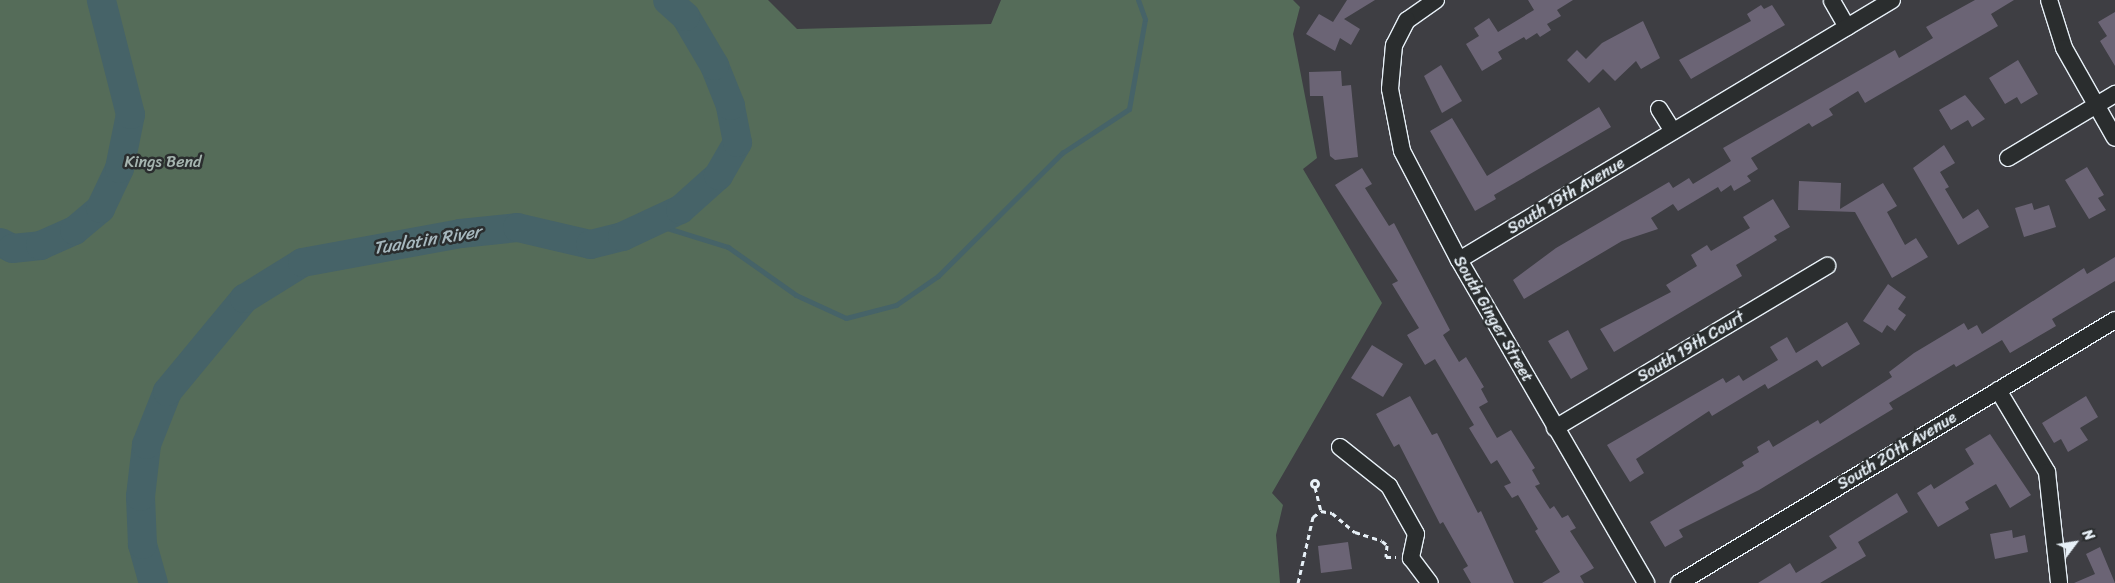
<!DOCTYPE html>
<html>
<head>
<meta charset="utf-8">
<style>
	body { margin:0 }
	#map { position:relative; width:2115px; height:583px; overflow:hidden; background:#3e3e43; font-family:Sriracha,sans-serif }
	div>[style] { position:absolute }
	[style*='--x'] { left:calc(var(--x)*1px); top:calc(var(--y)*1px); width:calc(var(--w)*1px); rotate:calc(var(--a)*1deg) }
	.green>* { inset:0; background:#556c59 }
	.stream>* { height:5px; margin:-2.5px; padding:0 2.5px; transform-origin:2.5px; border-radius:2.5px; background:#466368 }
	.river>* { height:29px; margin:-14.5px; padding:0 14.5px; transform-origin:14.5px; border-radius:14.5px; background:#466368 }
	.building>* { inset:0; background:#6b6475 }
	.path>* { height:3px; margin-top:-1.5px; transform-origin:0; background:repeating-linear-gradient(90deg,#e8f1f8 0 5px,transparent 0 9px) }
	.path>.ring { margin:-1.5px; padding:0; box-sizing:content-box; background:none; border:3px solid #e8f1f8; border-radius:50% }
	.roads { filter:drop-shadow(1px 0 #e8f1f8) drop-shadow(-1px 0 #e8f1f8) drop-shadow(0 1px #e8f1f8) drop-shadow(0 -1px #e8f1f8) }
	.minor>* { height:16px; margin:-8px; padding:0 8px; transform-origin:8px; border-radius:8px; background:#2a2d2e }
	span { translate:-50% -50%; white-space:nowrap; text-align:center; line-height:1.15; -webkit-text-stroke:5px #2a2d2e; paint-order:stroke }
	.park-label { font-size:16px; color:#a6b5b0 }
	.street-label { font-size:16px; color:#e8f1f8 }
	.water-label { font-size:18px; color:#a7b8be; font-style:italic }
	.north { position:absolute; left:2050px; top:518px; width:50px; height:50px; -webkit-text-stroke:4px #2a2d2e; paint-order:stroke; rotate:59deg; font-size:14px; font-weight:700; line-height:20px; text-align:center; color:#e8f1f8 }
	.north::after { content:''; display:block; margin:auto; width:18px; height:22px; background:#e8f1f8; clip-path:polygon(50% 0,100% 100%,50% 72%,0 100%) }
</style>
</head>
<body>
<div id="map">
	<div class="green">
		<i style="clip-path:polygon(0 0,768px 0,797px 29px,991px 24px,1001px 0,1293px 0,1300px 7px,1293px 34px,1317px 158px,1303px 169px,1382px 303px,1272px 493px,1283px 505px,1276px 535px,1280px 583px,0 583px)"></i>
	</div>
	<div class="stream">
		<i style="--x:651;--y:223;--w:81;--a:17.3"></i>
		<i style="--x:728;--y:247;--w:83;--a:35.2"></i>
		<i style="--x:796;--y:295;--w:55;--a:24.7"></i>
		<i style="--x:846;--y:318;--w:52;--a:-14.6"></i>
		<i style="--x:896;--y:305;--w:51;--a:-34.6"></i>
		<i style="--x:938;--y:276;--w:175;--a:-44.8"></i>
		<i style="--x:1062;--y:153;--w:80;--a:-33.3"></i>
		<i style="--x:1129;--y:109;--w:91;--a:-79.9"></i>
		<i style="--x:1145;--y:19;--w:20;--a:-110"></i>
	</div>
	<div class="river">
		<i style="--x:0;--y:242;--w:13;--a:27"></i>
		<i style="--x:12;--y:248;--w:28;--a:-6"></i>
		<i style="--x:40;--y:245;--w:37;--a:-24"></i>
		<i style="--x:74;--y:230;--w:34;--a:-40"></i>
		<i style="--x:100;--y:208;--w:44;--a:-64.6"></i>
		<i style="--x:119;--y:168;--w:55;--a:-78.5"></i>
		<i style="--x:130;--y:114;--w:118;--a:-104.3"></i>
		<i style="--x:153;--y:583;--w:41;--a:-105.8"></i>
		<i style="--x:142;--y:544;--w:48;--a:-92.4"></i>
		<i style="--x:140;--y:496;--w:52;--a:-83.4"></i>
		<i style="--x:146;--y:444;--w:57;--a:-68.4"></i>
		<i style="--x:167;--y:391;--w:121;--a:-50.4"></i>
		<i style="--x:244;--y:298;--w:68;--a:-31.8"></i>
		<i style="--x:302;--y:262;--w:161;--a:-10.4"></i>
		<i style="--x:460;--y:233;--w:57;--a:-6"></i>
		<i style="--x:517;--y:227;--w:75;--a:13.1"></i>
		<i style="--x:590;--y:244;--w:33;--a:-14"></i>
		<i style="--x:622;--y:236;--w:64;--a:-25"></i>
		<i style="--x:680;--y:209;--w:51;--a:-41.8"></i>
		<i style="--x:718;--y:175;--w:38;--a:-60"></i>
		<i style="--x:737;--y:142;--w:38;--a:-101"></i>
		<i style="--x:730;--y:105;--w:43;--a:-111.8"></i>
		<i style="--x:714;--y:65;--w:57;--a:-120.6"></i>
		<i style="--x:685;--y:16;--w:24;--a:-138"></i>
	</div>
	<div class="building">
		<i style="clip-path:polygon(1347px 0,1375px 0,1344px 19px,1360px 29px,1351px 45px,1340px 38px,1335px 51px,1306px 34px,1319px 14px,1333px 22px)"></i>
		<i style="clip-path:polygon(1528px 0,1573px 0,1557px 10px,1561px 16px,1547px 24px,1551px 30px,1540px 37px,1537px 33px,1526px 40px,1524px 37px,1498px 52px,1502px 59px,1482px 71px,1466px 44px,1479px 36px,1474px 28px,1489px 18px,1498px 32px,1534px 10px)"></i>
		<i style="clip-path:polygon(1975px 0,2014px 0,1991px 14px,1998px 26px,1865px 103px,1858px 91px,1829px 109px,1833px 115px,1812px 127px,1809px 123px,1751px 158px,1758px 169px,1747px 176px,1751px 181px,1734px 191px,1731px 185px,1721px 192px,1718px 187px,1678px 211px,1673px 204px,1651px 218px,1658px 229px,1622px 241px,1524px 299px,1513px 280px,1556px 248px,1669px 182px,1673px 188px,1689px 178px,1693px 184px,1731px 161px,1723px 148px,1895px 50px,1899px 58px,1933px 38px,1926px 27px)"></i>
		<i style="clip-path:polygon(1761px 5px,1764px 9px,1772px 5px,1785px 25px,1691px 79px,1679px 60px,1751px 21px,1747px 14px)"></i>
		<i style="clip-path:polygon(2115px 12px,2115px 66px,2100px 41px,2107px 36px,2098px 22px)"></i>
		<i style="clip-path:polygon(1643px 21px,1660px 58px,1641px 69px,1636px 61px,1615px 81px,1603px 69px,1589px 83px,1567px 60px,1577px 50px,1586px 59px,1602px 43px)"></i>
		<i style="clip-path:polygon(2018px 60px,2038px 94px,2021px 104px,2017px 97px,2005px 104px,1989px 78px)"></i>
		<i style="clip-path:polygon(1441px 65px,1462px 101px,1442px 113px,1424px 76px)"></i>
		<i style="clip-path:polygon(1341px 71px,1342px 86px,1351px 85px,1358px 157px,1335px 160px,1330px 156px,1323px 96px,1310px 96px,1309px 72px)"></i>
		<i style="clip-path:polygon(1965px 95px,1985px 119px,1972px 127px,1968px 120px,1951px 130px,1939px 110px)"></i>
		<i style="clip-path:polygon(1599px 107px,1611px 127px,1494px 195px,1496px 199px,1475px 211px,1430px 131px,1452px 118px,1487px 176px)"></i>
		<i style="clip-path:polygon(1944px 145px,1955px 163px,1940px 172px,1949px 187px,1945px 189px,1963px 219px,1978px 209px,1989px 227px,1958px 245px,1913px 168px)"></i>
		<i style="clip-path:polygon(2087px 167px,2104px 195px,2098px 198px,2106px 210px,2089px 219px,2065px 180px)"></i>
		<i style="clip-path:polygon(1362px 168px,1372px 184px,1365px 188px,1389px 226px,1394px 223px,1450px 330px,1443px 335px,1459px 362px,1466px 357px,1484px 387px,1481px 389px,1488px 402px,1479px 407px,1497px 438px,1511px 430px,1535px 468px,1532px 470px,1540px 484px,1535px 486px,1550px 509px,1554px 506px,1562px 518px,1568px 515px,1576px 528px,1570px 531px,1594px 568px,1580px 576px,1584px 583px,1542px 583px,1560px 572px,1535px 531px,1538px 529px,1518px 495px,1512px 498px,1504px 486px,1511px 483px,1497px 460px,1491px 464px,1469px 428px,1474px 425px,1435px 359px,1425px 365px,1407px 335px,1419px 328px,1392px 284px,1398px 281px,1335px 185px)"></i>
		<i style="clip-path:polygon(1799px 181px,1841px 183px,1840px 209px,1883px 183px,1897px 206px,1887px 212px,1905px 245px,1916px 238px,1928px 257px,1892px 278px,1855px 212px,1798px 210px)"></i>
		<i style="clip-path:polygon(1773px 199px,1790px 227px,1774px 236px,1777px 240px,1736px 265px,1742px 276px,1614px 352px,1600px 329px,1671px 292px,1666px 285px,1697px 266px,1691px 255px,1707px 245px,1711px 251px,1750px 228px,1743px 217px)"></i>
		<i style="clip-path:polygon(2032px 203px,2034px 210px,2049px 205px,2056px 227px,2024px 237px,2015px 208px)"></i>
		<i style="clip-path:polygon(2115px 257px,2115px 281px,2052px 319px,2056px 326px,2010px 353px,2002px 340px,1956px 367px,1954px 364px,1889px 403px,1893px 409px,1759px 490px,1679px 530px,1683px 537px,1665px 547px,1650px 522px,1744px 466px,1742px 462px,1759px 452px,1757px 447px,1769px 440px,1773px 447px,1818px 420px,1820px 424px,1892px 377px,1889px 372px,1914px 353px,1964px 323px,1968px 330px,1977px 325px,1982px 334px,2084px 268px,2087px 274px)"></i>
		<i style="clip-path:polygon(1888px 284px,1906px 297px,1898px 309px,1906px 315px,1895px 331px,1887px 325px,1882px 333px,1863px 321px)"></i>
		<i style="clip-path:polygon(1847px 322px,1860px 344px,1822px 367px,1817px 360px,1768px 389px,1765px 384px,1712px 416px,1709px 411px,1636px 459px,1644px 473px,1630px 482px,1607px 445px,1723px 378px,1726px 383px,1739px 375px,1743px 381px,1778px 360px,1770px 347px,1787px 337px,1796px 353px)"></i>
		<i style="clip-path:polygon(1568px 330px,1588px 369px,1571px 379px,1548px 341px)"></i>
		<i style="clip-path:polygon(1372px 345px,1403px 364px,1383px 397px,1351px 378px)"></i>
		<i style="clip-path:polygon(1410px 396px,1432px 435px,1437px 433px,1478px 513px,1481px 511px,1514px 583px,1471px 583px,1463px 569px,1468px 566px,1443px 522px,1440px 524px,1399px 444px,1394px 447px,1376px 414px)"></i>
		<i style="clip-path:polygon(2086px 396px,2098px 417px,2080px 428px,2088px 440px,2068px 452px,2061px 439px,2054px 443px,2042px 423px)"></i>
		<i style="clip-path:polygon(1990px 434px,2031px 495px,2010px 508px,1996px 484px,1965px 502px,1969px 509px,1938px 527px,1917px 493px,1931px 484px,1934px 489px,1974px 464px,1965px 449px)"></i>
		<i style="clip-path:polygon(1897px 493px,1908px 512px,1858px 542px,1866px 556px,1820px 583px,1758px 583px,1790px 563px,1796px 573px,1837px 548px,1829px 536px)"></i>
		<i style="clip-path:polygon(2012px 530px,2013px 538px,2025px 535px,2028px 552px,1995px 559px,1990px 534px)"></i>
		<i style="clip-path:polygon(1348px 542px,1352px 569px,1321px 573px,1318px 546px)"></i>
		<i style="clip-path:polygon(2100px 547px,2115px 583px,2074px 583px,2095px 574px,2086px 554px)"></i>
	</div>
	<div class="path">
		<i class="ring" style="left:1311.5px;top:480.5px;width:4px;height:4px"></i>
		<i style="--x:1315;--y:487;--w:25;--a:76"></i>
		<i style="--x:1298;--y:583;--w:68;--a:-77.2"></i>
		<i style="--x:1313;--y:517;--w:10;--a:-37"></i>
		<i style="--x:1321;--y:511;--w:11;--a:10"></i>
		<i style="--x:1332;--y:513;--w:30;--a:40"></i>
		<i style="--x:1355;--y:532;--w:28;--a:18"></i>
		<i style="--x:1382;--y:541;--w:6;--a:39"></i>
		<i style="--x:1387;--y:545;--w:12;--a:95"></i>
		<i style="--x:1386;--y:557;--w:10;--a:0"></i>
	</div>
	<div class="roads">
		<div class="minor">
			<i style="--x:1436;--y:0;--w:35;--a:145"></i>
			<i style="--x:1407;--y:20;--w:28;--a:117"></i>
			<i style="--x:1394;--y:45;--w:44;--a:95.2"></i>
			<i style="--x:1390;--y:89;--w:63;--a:79"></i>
			<i style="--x:1402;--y:151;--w:123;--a:62.4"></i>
			<i style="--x:1459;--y:260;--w:373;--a:59.9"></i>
			<i style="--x:2049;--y:0;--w:50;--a:72.6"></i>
			<i style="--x:2064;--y:48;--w:103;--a:60.5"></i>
			<i style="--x:1832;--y:1;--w:30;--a:60"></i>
			<i style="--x:1659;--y:109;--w:26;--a:58"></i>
			<i style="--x:2008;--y:158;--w:125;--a:-30.9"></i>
			<i style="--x:1459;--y:260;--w:505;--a:-30.98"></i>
			<i style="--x:1998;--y:390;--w:96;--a:59.1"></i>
			<i style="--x:2047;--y:472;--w:112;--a:83.8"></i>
			<i style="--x:1555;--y:428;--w:317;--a:-30.8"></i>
			<i style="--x:1340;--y:447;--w:63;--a:38.5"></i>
			<i style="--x:1389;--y:486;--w:55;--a:60.6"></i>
			<i style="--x:1416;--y:534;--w:25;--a:102"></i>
			<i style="--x:1411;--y:558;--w:31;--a:53"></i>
			<i style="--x:1679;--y:583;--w:509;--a:-31.1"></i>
		</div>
	</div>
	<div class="park-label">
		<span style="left:163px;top:162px">Kings Bend</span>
	</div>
	<div class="street-label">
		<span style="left:1566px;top:196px;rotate:-31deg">South 19th Avenue</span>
		<span style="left:1493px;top:319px;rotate:60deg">South Ginger Street</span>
		<span style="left:1691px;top:347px;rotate:-31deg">South 19th Court</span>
		<span style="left:1897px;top:451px;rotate:-31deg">South 20th Avenue</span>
	</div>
	<div class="water-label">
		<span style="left:427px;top:240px;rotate:-9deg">Tualatin River</span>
	</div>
	<div class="north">N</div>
</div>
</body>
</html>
